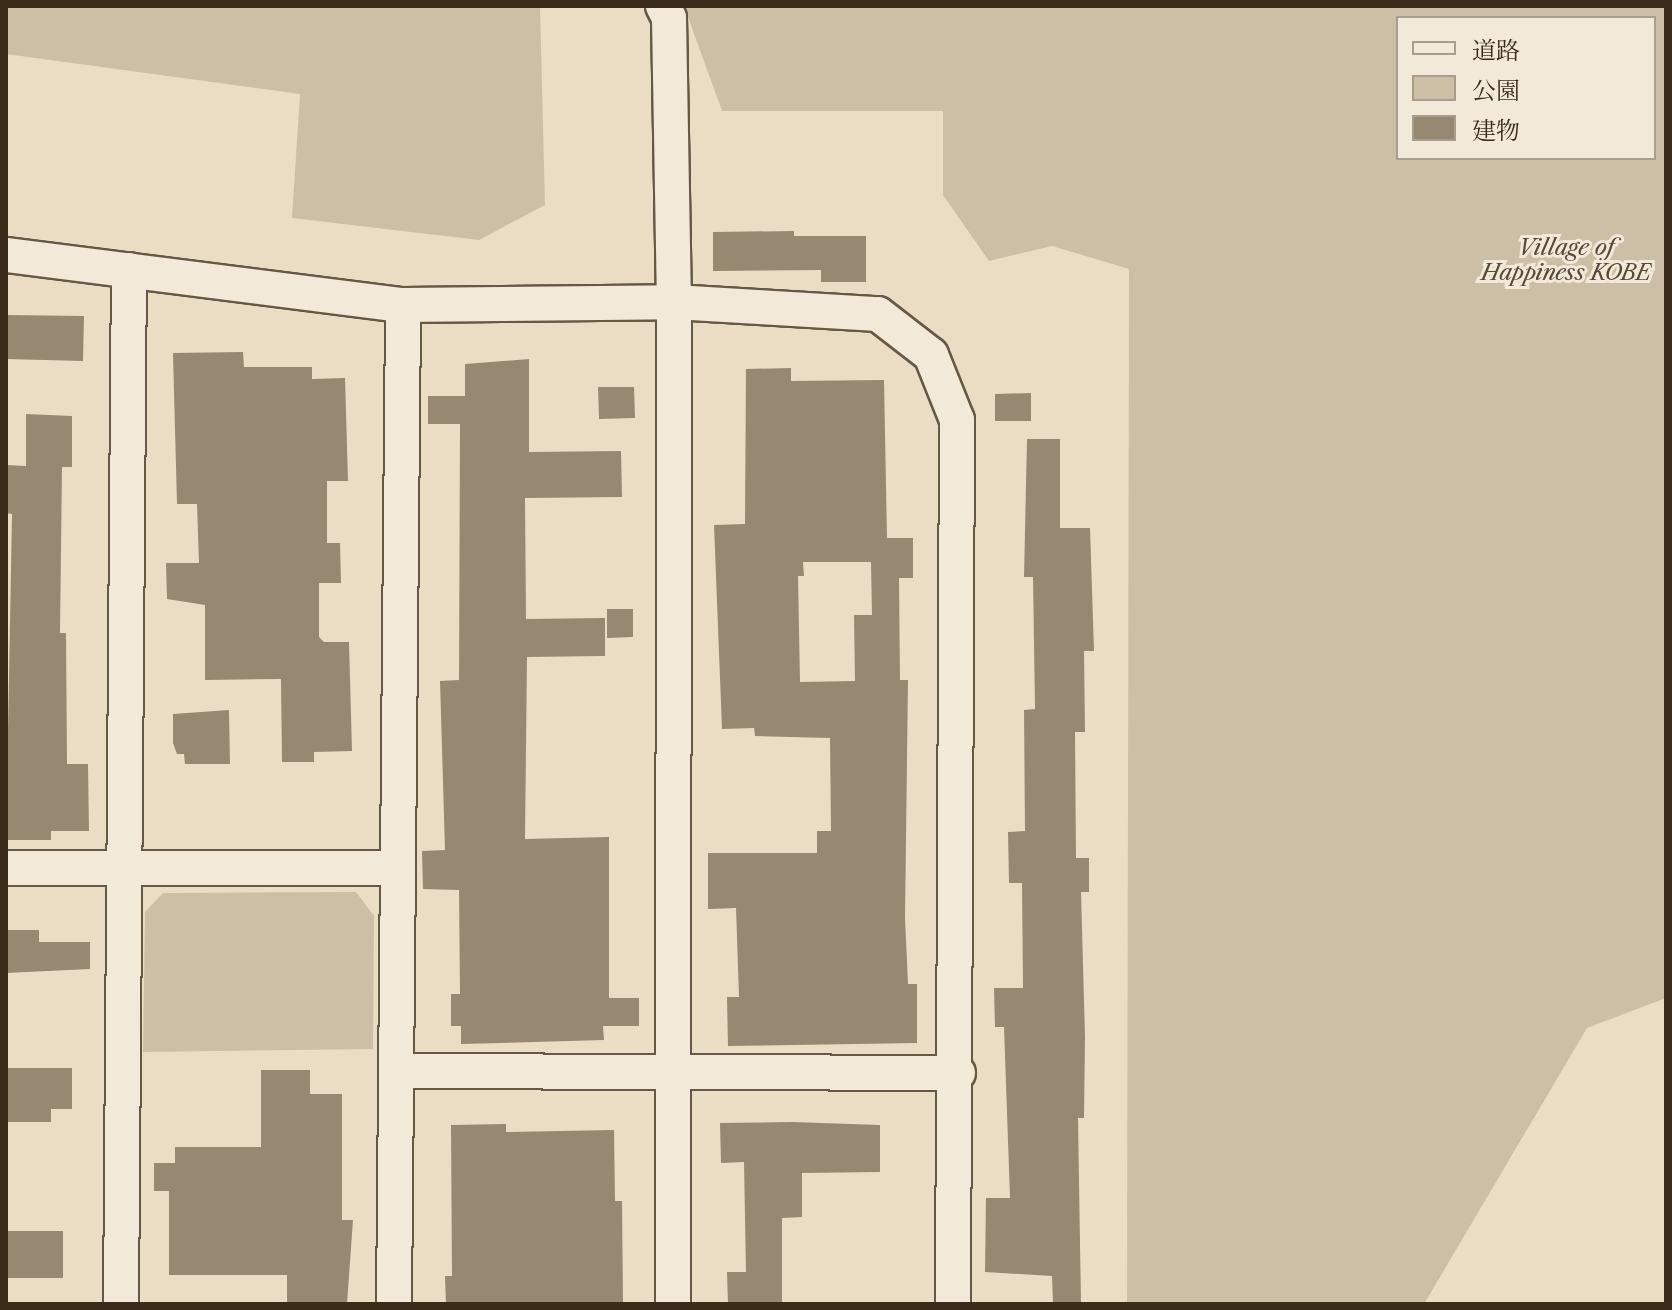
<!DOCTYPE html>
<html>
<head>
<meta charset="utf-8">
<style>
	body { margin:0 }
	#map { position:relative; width:1672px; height:1310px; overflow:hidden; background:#ebddc3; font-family:"Libre Caslon Text","Noto Serif JP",serif }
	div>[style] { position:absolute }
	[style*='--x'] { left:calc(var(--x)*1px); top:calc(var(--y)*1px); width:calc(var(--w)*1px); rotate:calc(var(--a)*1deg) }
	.green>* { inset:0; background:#cdbfa6 }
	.building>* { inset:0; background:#978872 }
	.roads { filter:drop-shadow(2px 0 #675845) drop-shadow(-2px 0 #675845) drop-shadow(0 2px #675845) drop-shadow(0 -2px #675845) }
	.minor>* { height:34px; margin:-17px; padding:0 17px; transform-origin:17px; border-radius:17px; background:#f2e9d8 }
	span { translate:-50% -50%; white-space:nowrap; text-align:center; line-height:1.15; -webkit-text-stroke:6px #f2e9d8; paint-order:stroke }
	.park-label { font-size:22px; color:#584937; font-style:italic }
	.frame { position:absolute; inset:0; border:8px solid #3b2b1b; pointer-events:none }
	.legend { position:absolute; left:1396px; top:16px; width:260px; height:144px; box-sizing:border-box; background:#f2e9d8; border:2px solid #a99d8c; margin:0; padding:10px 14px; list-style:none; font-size:24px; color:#3b2b1b }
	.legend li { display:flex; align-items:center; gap:16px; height:40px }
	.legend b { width:40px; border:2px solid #a99d8c }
</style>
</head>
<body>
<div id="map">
	<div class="green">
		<i style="clip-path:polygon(6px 6px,540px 6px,545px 205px,479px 240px,292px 218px,300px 94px,6px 54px)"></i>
		<i style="clip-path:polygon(evenodd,684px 6px,1666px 6px,1666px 998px,1587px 1028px,1424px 1304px,1127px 1304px,1129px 269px,1052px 246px,989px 261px,943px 195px,943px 111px,722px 111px,684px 6px,1398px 18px,1654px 18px,1654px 158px,1398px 158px,1398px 18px)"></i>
		<i style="clip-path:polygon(356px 892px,374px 916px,373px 1049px,143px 1052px,145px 912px,163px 893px)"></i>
	</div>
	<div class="building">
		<i style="clip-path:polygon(794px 231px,794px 236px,866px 236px,866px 282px,821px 282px,821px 270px,713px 271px,713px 232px)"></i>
		<i style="clip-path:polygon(6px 315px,84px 316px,83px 361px,6px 359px)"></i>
		<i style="clip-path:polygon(243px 352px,244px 367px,312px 367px,312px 379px,345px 378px,348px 481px,327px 481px,327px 543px,340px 543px,341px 583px,319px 583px,319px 637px,324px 642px,349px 642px,352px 751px,314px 752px,314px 762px,282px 762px,281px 679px,205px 680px,205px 605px,167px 599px,166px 563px,199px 563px,197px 504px,177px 504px,173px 353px)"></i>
		<i style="clip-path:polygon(529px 359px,529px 452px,621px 451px,622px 497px,525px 498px,526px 619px,605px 618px,605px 656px,527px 657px,525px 839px,609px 837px,609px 998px,639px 998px,639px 1026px,603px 1026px,604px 1040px,461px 1044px,461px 1026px,451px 1026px,451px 994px,460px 994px,459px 890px,423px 889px,422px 851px,445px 850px,440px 681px,459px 680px,460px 424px,428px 424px,428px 396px,465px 396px,465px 364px)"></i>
		<i style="clip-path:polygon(evenodd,791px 368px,791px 381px,884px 380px,887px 538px,913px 538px,913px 578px,899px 578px,900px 680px,908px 680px,905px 918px,908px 984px,917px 984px,917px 1043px,728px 1046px,727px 997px,739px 997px,736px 908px,708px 909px,708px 853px,817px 853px,817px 831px,831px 831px,830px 738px,755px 736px,754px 728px,722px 729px,714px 525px,745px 524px,746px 369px,791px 368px,803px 562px,871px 562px,872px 615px,854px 615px,855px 681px,800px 682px,798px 576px,804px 576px,803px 562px)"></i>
		<i style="clip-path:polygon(598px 387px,634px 387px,635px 418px,599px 419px)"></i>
		<i style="clip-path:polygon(1031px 393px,1031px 421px,995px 421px,995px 394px)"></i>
		<i style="clip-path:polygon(26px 414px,72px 416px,72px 467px,62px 467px,60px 633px,66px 633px,67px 764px,88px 764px,89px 831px,51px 831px,51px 840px,6px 840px,12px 514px,6px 513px,6px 465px,26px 466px)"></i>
		<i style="clip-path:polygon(1027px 439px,1060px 439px,1060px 528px,1090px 528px,1094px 651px,1084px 651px,1085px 732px,1075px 732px,1076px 858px,1089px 858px,1089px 892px,1081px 892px,1085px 1037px,1084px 1118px,1078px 1118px,1081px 1304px,1053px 1304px,1052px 1276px,985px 1272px,986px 1198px,1010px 1198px,1004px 1027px,995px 1027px,994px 988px,1023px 988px,1022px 883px,1009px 883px,1008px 832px,1025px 831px,1024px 710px,1035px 709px,1033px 577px,1024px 577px)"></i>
		<i style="clip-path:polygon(607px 609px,633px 609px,633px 637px,607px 638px)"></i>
		<i style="clip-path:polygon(229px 710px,230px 764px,185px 764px,184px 754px,177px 754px,173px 743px,173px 714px)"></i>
		<i style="clip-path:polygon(6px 930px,39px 930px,39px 942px,90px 942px,90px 969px,6px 973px)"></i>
		<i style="clip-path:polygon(6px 1068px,72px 1068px,72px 1109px,51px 1109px,51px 1122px,6px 1122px)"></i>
		<i style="clip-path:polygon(261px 1070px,310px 1070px,310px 1094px,342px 1094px,342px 1220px,353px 1220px,347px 1304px,287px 1304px,287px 1275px,169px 1275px,169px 1191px,154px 1191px,154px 1163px,175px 1163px,175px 1147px,261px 1147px)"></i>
		<i style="clip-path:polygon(792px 1122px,880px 1125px,880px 1172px,802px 1173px,802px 1217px,782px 1218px,782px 1304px,728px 1304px,727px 1272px,746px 1272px,744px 1162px,721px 1163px,720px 1123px)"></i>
		<i style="clip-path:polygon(506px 1124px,506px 1132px,614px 1130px,615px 1201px,622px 1201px,623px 1304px,446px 1304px,445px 1276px,452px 1276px,451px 1125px)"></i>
		<i style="clip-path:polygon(6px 1231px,63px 1231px,63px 1278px,6px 1278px)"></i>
	</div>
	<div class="roads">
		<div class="minor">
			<i style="--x:663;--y:6;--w:13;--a:63"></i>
			<i style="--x:669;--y:18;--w:284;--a:89"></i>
			<i style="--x:674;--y:302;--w:1002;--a:90.06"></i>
			<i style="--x:6;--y:255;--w:400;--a:7.2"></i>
			<i style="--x:403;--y:305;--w:271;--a:-0.6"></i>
			<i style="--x:674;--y:302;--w:204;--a:3.4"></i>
			<i style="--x:878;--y:314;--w:67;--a:37.7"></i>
			<i style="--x:931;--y:355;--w:70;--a:68.2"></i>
			<i style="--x:957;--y:420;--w:884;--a:90.26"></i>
			<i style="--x:6;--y:868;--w:391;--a:0"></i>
			<i style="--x:399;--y:1071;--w:559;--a:0.2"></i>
			<i style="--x:121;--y:1304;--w:1034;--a:-89.56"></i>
			<i style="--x:394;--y:1304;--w:999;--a:-89.48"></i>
		</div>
	</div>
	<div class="park-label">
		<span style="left:1566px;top:260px">Village of<br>Happiness KOBE</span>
	</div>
	<div class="frame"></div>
	<ul class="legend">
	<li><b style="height:10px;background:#f2e9d8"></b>道路</li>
	<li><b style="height:22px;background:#cdbfa6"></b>公園</li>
	<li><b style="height:22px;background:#978872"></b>建物</li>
	</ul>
</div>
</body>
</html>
